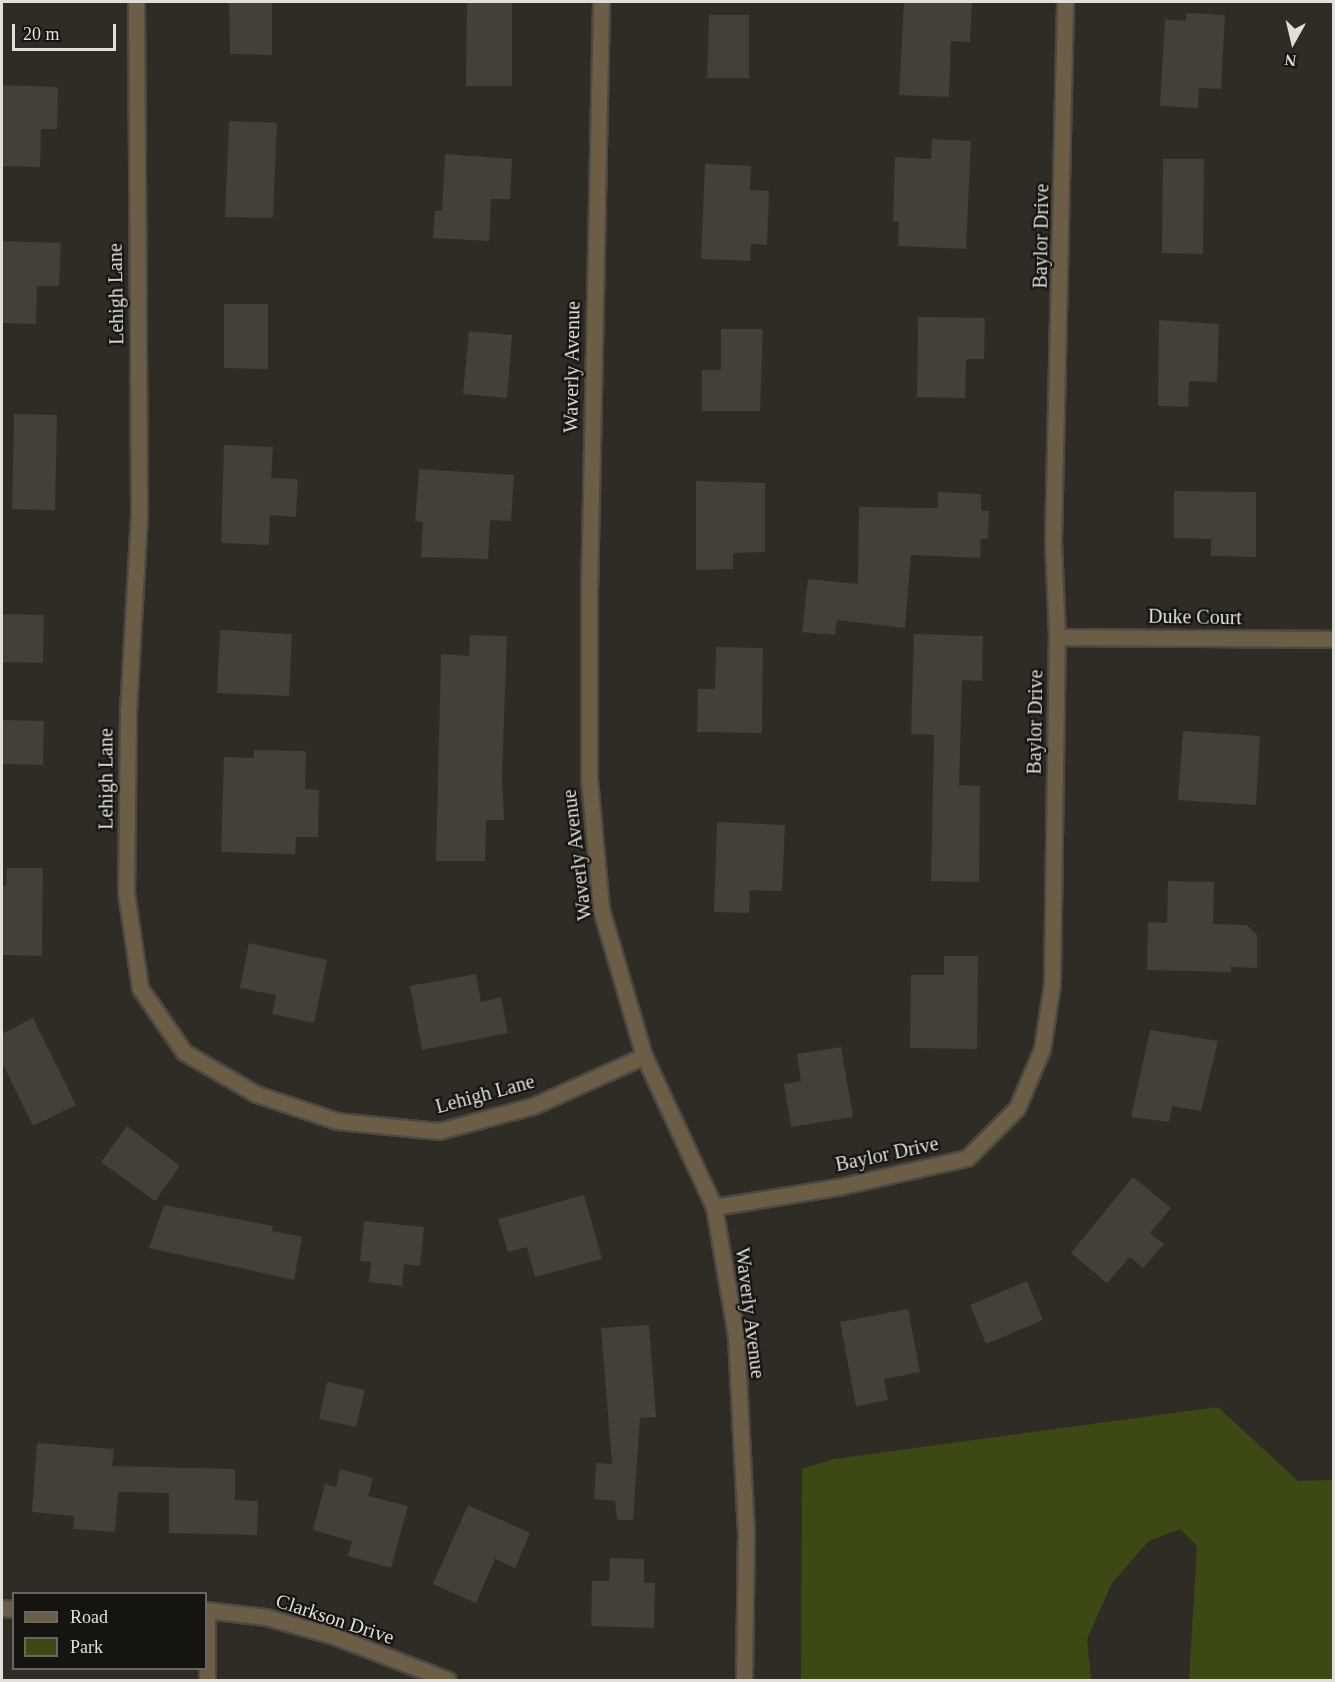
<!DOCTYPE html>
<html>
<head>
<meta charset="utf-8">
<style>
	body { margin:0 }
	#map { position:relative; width:1335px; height:1682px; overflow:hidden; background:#2f2b25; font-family:Georgia,serif }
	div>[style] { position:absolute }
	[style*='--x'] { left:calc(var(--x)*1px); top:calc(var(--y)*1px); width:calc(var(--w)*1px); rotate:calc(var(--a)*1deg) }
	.green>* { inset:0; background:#3d4914 }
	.building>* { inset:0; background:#433f39 }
	.roads { filter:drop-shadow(2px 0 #4c4842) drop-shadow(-2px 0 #4c4842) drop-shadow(0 2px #4c4842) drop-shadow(0 -2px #4c4842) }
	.minor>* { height:15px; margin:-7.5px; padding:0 7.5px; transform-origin:7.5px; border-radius:7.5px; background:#6c5d46 }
	.tertiary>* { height:15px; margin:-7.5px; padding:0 7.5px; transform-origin:7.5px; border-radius:7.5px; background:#6c5d46 }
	span { translate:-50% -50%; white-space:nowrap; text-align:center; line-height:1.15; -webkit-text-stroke:4.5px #161411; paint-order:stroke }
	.street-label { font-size:20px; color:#e2dfdb }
	.frame { position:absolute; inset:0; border:3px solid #e2dfdb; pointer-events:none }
	.legend { position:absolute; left:12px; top:1592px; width:195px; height:78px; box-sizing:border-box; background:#161411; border:2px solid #686562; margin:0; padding:8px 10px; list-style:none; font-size:18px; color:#e2dfdb }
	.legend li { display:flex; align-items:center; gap:12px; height:30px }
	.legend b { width:30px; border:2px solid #686562 }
	.north { position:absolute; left:1263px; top:12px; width:60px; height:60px; -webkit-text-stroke:4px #161411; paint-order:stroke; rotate:188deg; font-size:16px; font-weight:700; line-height:24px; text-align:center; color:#e2dfdb }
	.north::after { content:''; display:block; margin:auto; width:21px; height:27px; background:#e2dfdb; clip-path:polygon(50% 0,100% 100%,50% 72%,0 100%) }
	.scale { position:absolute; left:12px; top:24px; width:104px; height:27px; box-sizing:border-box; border:3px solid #e2dfdb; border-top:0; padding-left:8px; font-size:18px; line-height:21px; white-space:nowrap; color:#e2dfdb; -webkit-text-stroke:4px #161411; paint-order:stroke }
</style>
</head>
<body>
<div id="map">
	<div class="green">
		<i style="clip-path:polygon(1218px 1407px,1298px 1481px,1333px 1480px,1333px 1680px,1189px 1680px,1197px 1546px,1180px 1529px,1149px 1541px,1112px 1583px,1087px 1639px,1091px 1680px,801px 1680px,802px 1469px,834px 1459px)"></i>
	</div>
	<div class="building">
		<i style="clip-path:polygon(229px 2px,272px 2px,272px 55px,230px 54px)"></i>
		<i style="clip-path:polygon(467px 2px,512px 2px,512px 86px,466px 86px)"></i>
		<i style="clip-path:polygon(904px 2px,972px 2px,970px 42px,951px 41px,949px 97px,899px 95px)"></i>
		<i style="clip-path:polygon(1186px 13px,1225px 15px,1221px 89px,1199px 88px,1198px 108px,1160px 106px,1165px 19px,1186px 21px)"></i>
		<i style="clip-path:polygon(709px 15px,749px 15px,749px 78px,707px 78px)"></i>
		<i style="clip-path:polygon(2px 85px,58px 87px,57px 129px,41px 129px,40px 167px,2px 166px)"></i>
		<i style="clip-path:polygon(229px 121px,277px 123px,273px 218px,225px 217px)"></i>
		<i style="clip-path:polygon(932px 139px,971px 141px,966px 249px,898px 246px,899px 222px,893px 221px,895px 157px,931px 159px)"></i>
		<i style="clip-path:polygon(445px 154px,512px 159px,510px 199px,491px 199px,489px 241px,433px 238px,435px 211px,442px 211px)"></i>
		<i style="clip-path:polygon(1163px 159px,1204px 159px,1203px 254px,1162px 253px)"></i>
		<i style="clip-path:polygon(705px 164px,751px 166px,750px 190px,769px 191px,767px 245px,751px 244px,750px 261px,701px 259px)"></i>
		<i style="clip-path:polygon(2px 241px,61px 243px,59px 286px,37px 286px,36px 324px,2px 323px)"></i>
		<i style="clip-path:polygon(224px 304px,268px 304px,268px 369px,224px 368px)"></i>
		<i style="clip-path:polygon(918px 317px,985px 318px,984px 359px,966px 359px,965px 398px,917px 397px)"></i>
		<i style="clip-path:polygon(1159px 320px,1219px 324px,1217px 382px,1189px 381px,1188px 407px,1158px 406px)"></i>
		<i style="clip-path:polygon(721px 329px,763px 329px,760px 411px,702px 411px,702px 370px,721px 370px)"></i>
		<i style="clip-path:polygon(469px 331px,512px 335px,507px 398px,463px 394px)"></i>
		<i style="clip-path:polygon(14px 414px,57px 415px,55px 510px,12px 509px)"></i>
		<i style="clip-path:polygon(224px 445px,273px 447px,271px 478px,298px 479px,296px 517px,270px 515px,269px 545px,221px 543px)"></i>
		<i style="clip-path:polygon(419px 469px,514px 475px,511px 521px,490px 520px,488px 559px,421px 557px,423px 522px,415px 521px)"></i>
		<i style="clip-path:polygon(696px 481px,765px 483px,765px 552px,733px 553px,733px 569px,696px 570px)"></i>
		<i style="clip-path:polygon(1174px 491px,1256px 492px,1256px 557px,1211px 556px,1211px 539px,1174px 538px)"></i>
		<i style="clip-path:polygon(938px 492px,981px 494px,981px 511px,989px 511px,988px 539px,981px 539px,980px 558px,911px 555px,905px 628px,837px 620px,835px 635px,802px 632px,808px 579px,858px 584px,859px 507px,938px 508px)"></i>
		<i style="clip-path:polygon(2px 614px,44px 615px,43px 663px,2px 662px)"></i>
		<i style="clip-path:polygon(220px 630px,292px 634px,289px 696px,217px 693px)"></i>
		<i style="clip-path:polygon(914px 634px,983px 636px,982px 681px,962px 680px,959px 785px,980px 786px,979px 882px,931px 881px,934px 735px,911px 734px)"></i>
		<i style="clip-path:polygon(470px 635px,507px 636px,502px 775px,504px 820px,486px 820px,485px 861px,436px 861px,441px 654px,469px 656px)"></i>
		<i style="clip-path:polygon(716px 647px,763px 648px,762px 733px,697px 732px,698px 689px,715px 689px)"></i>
		<i style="clip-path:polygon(2px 720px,44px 721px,43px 765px,2px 764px)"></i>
		<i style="clip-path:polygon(1183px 731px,1260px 736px,1256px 805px,1178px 800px)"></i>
		<i style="clip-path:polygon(254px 750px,306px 751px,305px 789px,319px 790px,318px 837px,296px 837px,295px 854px,221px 852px,224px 757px,254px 758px)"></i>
		<i style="clip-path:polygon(717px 822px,785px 825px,782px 891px,750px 890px,749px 913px,714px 912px)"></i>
		<i style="clip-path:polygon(7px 868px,43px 868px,42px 956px,2px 955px,2px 886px,6px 886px)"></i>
		<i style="clip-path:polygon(1168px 881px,1214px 882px,1213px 924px,1247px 925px,1257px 935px,1257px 968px,1231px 967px,1231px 972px,1147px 970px,1148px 922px,1167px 923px)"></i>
		<i style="clip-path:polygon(249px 943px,327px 960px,314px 1023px,272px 1014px,276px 995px,240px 988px)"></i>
		<i style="clip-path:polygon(944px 956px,978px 956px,977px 1049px,910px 1048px,911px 975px,944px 975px)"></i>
		<i style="clip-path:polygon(476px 974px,481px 1002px,501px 997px,508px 1033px,422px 1050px,410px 986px)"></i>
		<i style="clip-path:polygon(33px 1018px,76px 1105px,33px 1126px,2px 1063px,2px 1034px)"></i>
		<i style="clip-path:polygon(1150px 1030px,1218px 1041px,1201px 1111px,1172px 1106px,1169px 1122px,1131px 1117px)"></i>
		<i style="clip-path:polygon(841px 1047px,853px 1117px,791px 1127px,784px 1084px,801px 1081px,797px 1054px)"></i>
		<i style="clip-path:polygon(127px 1126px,180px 1166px,155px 1201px,101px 1162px)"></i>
		<i style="clip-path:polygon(1133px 1177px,1171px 1208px,1150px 1233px,1164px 1244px,1143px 1268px,1130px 1257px,1107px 1283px,1071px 1253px)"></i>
		<i style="clip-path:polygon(584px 1195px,602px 1259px,535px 1277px,527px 1247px,508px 1252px,498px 1219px)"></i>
		<i style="clip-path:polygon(164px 1205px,273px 1226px,272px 1231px,302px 1237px,294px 1280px,149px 1248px)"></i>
		<i style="clip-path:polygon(364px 1221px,424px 1227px,420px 1266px,404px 1264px,402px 1286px,369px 1282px,371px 1262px,360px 1261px)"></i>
		<i style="clip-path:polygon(1027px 1281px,1043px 1320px,986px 1344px,970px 1305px)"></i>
		<i style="clip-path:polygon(908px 1309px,920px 1372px,884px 1379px,888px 1400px,856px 1406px,840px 1322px)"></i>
		<i style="clip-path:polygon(649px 1325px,656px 1417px,640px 1418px,633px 1520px,617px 1520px,615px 1501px,594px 1499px,596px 1463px,612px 1464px,601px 1328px)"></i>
		<i style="clip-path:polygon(327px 1382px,365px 1390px,356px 1427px,319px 1419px)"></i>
		<i style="clip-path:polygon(37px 1443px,114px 1449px,112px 1466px,235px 1469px,235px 1500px,258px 1501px,257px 1535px,169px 1533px,169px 1493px,118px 1492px,115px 1532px,73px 1529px,74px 1516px,32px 1512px)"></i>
		<i style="clip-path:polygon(340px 1469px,373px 1478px,368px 1496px,408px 1506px,391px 1568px,348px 1556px,352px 1541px,313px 1530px,325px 1484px,336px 1487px)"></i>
		<i style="clip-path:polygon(468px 1505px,530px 1533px,515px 1568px,495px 1559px,476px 1603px,433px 1584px)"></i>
		<i style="clip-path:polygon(610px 1558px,644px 1559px,644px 1583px,655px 1583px,654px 1628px,591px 1626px,592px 1581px,609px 1581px)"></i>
	</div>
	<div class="roads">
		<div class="minor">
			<i style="--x:136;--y:2;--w:513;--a:89.66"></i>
			<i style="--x:139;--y:515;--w:198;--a:93.2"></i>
			<i style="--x:128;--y:713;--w:179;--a:90.6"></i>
			<i style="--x:126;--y:892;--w:97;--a:81.7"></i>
			<i style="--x:140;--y:988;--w:78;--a:55.5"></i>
			<i style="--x:184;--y:1052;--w:83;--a:30.3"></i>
			<i style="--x:256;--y:1094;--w:85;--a:18.4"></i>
			<i style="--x:337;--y:1121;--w:102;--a:5.6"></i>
			<i style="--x:439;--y:1131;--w:97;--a:-14.9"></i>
			<i style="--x:533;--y:1106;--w:122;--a:-24.2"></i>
			<i style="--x:1057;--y:637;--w:277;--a:0.4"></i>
			<i style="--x:714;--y:1207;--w:126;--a:-9.2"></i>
			<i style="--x:838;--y:1187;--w:132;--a:-12.7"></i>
			<i style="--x:967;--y:1158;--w:71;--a:-45"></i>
			<i style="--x:1017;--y:1108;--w:64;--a:-67"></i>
			<i style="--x:1042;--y:1049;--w:66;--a:-81.3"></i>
			<i style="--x:1052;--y:984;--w:347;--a:-89.2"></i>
			<i style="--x:1057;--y:637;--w:97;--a:-92.4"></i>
			<i style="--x:1053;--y:540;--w:538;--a:-88.72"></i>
			<i style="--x:2;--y:1608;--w:12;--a:5"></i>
			<i style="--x:206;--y:1610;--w:60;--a:6.7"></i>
			<i style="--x:266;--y:1617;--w:67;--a:15.5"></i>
			<i style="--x:331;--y:1635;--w:125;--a:21"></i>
			<i style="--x:207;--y:1610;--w:70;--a:90"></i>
		</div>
		<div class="tertiary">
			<i style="--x:601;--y:2;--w:592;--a:91.16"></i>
			<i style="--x:589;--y:594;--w:185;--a:90"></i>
			<i style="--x:589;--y:779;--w:131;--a:84.7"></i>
			<i style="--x:601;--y:909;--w:153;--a:73.7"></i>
			<i style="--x:644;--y:1056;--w:166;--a:65.1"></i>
			<i style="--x:714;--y:1207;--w:131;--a:80.3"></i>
			<i style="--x:736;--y:1336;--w:196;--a:87.1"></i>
			<i style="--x:746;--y:1532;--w:148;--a:90.8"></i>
		</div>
	</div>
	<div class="street-label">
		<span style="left:1041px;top:236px;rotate:-89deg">Baylor Drive</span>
		<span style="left:116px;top:294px;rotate:-91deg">Lehigh Lane</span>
		<span style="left:572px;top:367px;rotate:-89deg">Waverly Avenue</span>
		<span style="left:1195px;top:617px;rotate:1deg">Duke Court</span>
		<span style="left:1035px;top:722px;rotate:-89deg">Baylor Drive</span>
		<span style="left:106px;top:779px;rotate:-90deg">Lehigh Lane</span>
		<span style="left:577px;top:855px;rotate:-97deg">Waverly Avenue</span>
		<span style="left:485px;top:1094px;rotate:-15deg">Lehigh Lane</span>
		<span style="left:887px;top:1154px;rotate:-12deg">Baylor Drive</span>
		<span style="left:750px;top:1313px;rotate:83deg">Waverly Avenue</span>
		<span style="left:335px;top:1619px;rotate:18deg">Clarkson Drive</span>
	</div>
	<div class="frame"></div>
	<ul class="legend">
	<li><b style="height:8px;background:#6c5d46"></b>Road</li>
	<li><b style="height:16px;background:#3d4914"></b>Park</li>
	</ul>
	<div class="north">N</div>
	<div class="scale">20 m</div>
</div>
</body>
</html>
